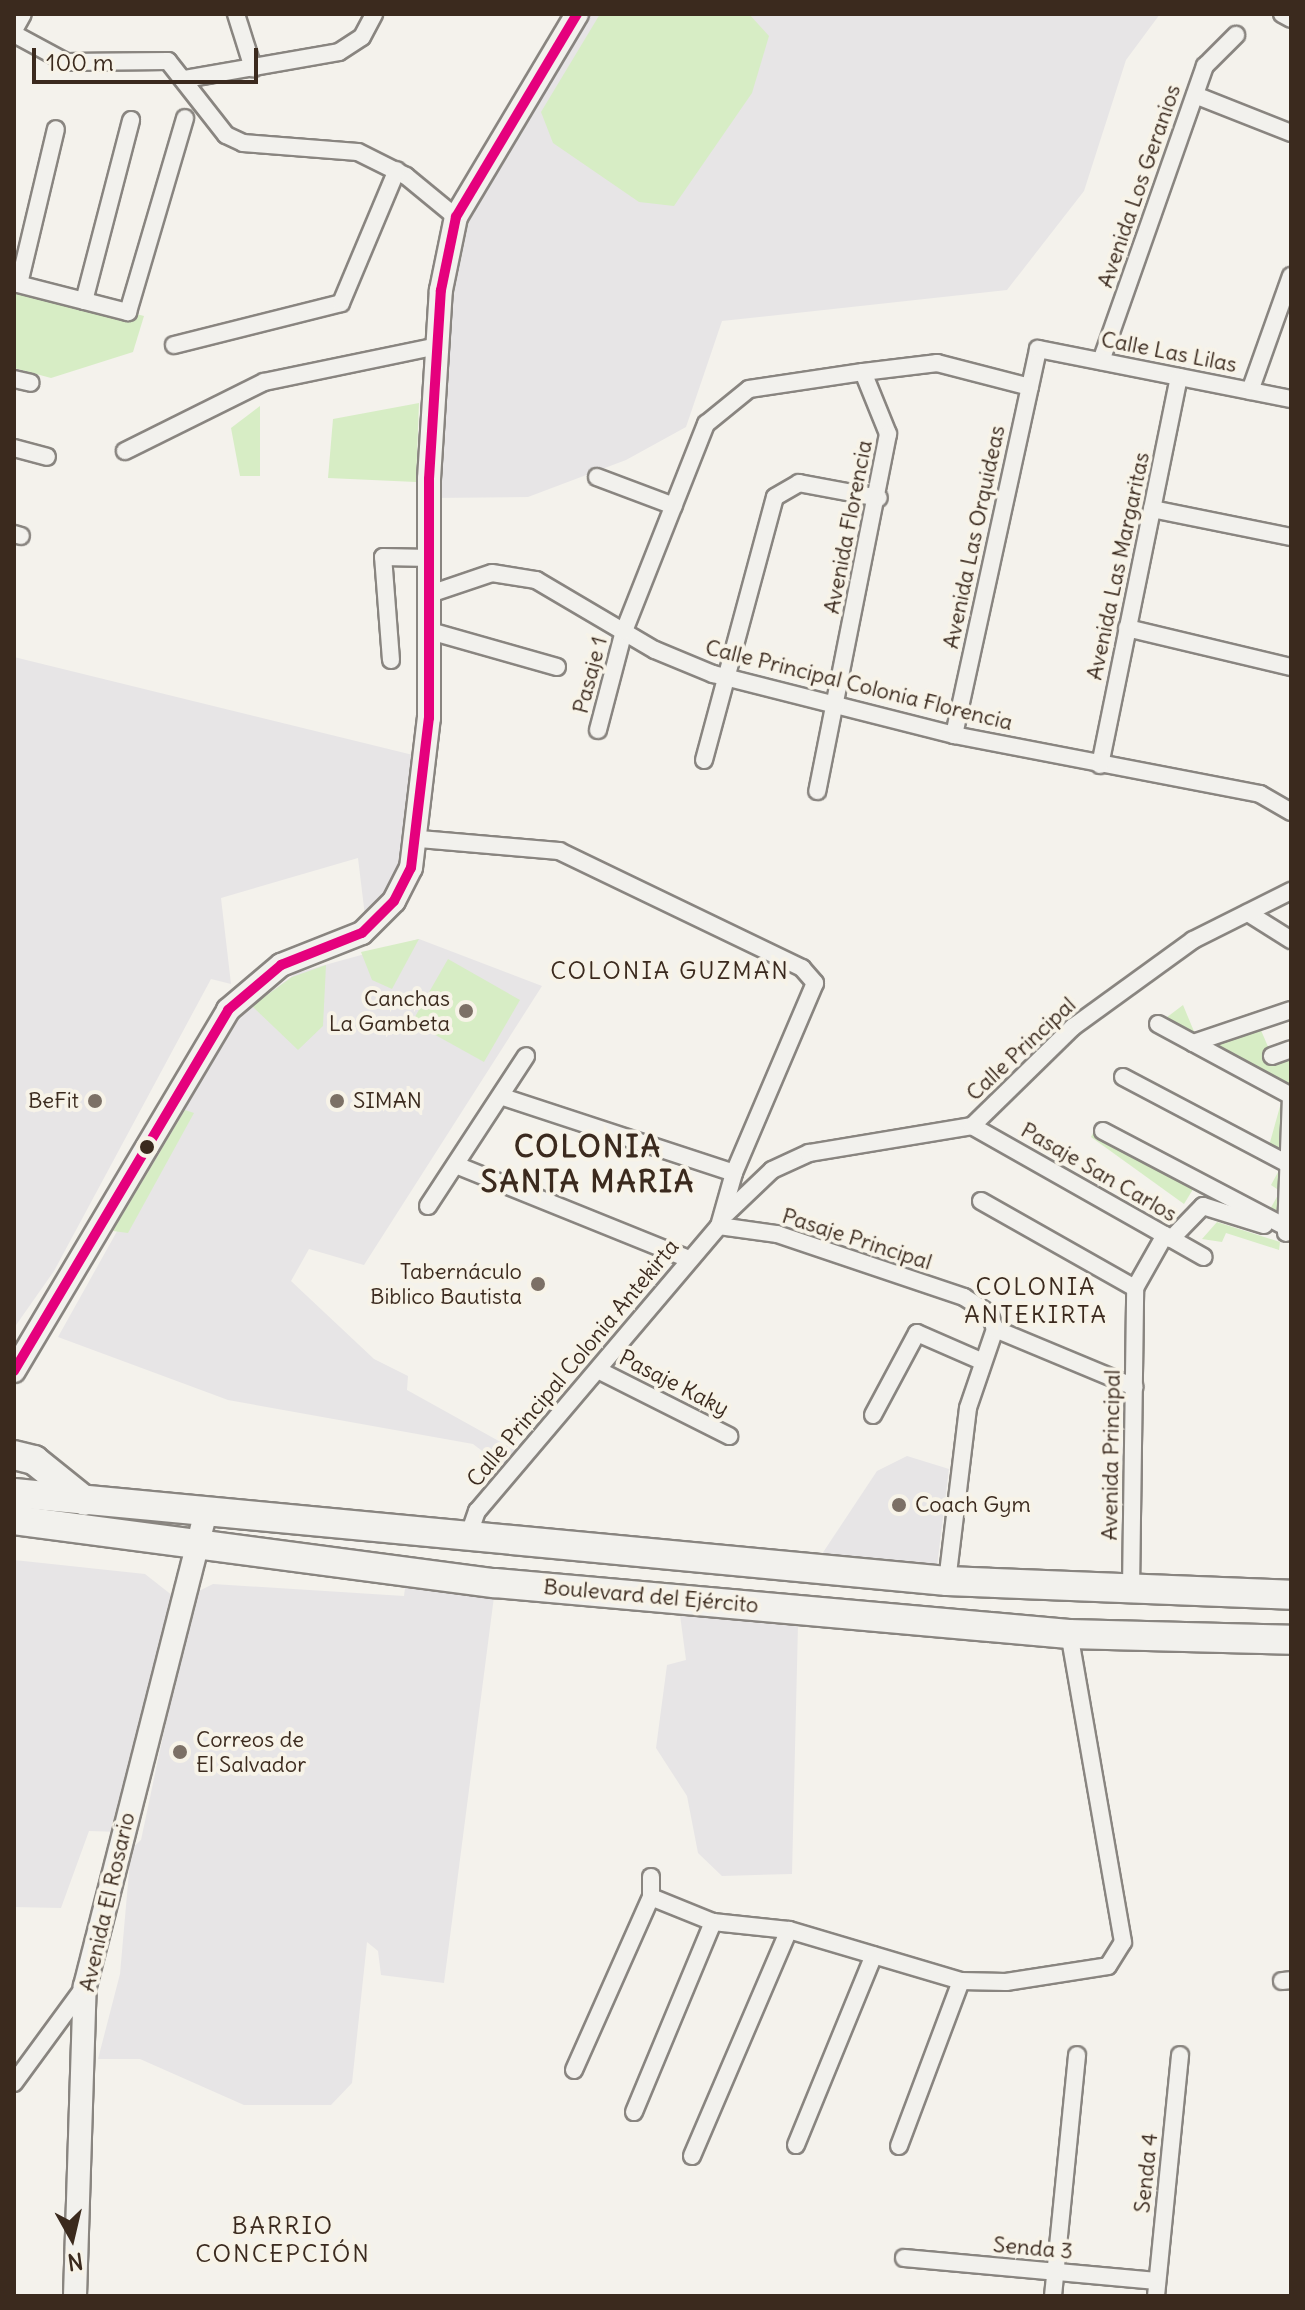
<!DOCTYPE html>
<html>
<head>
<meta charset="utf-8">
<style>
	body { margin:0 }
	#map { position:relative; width:1305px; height:2310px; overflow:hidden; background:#f4f2ec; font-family:Delius,sans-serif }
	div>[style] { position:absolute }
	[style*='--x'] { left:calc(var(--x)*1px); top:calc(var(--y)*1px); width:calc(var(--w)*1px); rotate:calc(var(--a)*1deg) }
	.built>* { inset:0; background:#e7e5e6 }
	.green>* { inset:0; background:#d7edc5 }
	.roads { filter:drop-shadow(2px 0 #898580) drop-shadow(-2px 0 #898580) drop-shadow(0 2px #898580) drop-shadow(0 -2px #898580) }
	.street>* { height:16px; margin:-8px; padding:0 8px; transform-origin:8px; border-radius:8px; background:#f2f1ed }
	.secondary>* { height:22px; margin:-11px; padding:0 11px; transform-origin:11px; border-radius:11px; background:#f2f1ed }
	.highway>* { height:28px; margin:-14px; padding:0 14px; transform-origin:14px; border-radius:14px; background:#f2f1ed }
	.bus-1>* { height:10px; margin:-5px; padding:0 5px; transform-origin:5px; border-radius:5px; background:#e5007d }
	.dots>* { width:22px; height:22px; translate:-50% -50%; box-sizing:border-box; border:4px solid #f7f3e8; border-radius:50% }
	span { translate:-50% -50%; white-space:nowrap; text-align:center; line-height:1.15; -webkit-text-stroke:8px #f7f3e8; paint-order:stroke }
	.street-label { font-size:22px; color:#3b2a1e }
	.poi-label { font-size:22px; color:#3b2a1e }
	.right { translate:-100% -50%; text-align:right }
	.left { translate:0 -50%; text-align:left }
	.neighbourhood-label { font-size:24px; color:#3b2a1e; letter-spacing:2px }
	.district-label { font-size:30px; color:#3b2a1e; font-weight:700; letter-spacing:2px }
	.frame { position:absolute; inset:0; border:16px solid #3b2a1e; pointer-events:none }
	.north { position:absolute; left:32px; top:2198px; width:80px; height:80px; -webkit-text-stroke:6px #f7f3e8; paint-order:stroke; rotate:172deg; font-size:22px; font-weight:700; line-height:32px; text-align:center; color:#3b2a1e }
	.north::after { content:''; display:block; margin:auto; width:28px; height:36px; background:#3b2a1e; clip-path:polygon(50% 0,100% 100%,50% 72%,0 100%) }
	.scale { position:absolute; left:32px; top:48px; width:226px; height:36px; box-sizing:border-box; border:4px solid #3b2a1e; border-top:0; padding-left:10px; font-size:24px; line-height:28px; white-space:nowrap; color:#3b2a1e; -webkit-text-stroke:6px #f7f3e8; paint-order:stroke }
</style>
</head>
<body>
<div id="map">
	<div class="built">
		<i style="clip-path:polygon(577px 14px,1160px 14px,1126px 60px,1084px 191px,1007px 290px,722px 321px,686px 427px,626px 460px,528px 497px,429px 498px,456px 217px)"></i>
		<i style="clip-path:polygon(14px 657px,417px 756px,413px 839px,392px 888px,365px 916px,358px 858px,221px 898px,231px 984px,211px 979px,54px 1271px,14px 1328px)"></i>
		<i style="clip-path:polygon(419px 939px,542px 986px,364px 1265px,309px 1249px,291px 1281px,374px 1359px,408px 1376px,407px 1390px,524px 1455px,510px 1472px,473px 1444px,228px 1400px,58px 1337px,236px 1018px,296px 973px)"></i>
		<i style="clip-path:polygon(907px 1456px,949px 1469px,937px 1566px,820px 1557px,877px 1471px)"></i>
		<i style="clip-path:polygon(14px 1560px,145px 1574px,173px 1596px,120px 1832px,89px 1831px,61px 1908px,14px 1907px)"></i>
		<i style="clip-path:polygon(406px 1580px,495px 1589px,444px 1983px,381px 1975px,378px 1951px,367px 1942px,352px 2083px,331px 2105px,244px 2105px,140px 2059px,98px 2059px,120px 1974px,131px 1849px,141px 1840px,193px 1594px,213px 1584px,404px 1596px)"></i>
		<i style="clip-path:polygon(680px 1615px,798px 1625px,792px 1874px,722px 1876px,698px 1853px,687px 1796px,656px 1748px,667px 1665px,686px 1660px)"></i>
	</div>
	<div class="green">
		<i style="clip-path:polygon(600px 14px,749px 14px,769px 36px,752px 93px,674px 206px,639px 202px,553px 143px,541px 112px)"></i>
		<i style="clip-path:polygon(14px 283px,144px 316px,133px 352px,51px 378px,14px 368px)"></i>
		<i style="clip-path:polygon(419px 403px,416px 482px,328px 478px,333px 419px)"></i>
		<i style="clip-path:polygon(260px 406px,260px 476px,240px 476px,231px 428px)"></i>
		<i style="clip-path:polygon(419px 939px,392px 989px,372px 980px,361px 952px)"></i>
		<i style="clip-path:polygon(448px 959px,520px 1000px,484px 1062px,412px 1022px)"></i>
		<i style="clip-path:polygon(326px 965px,323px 1026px,298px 1050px,252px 1006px,292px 977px)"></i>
		<i style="clip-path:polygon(1183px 1005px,1198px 1041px,1257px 1021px,1272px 1056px,1291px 1049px,1286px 1227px,1266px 1217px,1280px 1191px,1271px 1185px,1283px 1163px,1267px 1153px,1284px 1092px,1158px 1024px)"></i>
		<i style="clip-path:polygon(185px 1110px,194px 1113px,128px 1233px,113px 1231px)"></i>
		<i style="clip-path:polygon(1096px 1127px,1198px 1181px,1184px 1204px,1091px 1137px)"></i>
		<i style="clip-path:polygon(1217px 1222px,1280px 1242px,1279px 1250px,1226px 1233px,1222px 1242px,1202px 1239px)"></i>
	</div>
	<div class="roads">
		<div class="street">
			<i style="--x:236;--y:14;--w:57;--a:72.5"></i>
			<i style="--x:1282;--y:14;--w:10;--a:29"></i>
			<i style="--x:14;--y:30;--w:18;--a:-61"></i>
			<i style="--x:14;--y:34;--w:59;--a:28.3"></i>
			<i style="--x:66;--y:62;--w:102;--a:-0.6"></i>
			<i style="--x:168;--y:61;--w:94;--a:51.9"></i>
			<i style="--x:226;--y:135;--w:19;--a:25"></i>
			<i style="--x:243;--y:143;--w:115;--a:4.5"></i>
			<i style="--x:358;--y:152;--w:54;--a:26.6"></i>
			<i style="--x:406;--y:176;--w:65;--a:39.4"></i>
			<i style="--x:185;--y:79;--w:156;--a:-9.9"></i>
			<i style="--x:339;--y:52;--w:27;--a:-33"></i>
			<i style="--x:362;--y:37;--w:26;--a:-62"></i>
			<i style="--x:1195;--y:95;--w:103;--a:21.6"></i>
			<i style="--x:14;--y:283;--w:118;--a:14.3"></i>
			<i style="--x:128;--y:312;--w:202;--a:-73.6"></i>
			<i style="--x:19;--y:284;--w:159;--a:-76.6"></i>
			<i style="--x:84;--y:301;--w:187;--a:-75.4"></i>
			<i style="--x:174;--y:345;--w:172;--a:-14.1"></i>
			<i style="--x:341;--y:303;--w:144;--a:-67.2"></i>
			<i style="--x:1101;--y:361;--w:313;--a:-70.6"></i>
			<i style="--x:1205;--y:66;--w:44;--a:-45"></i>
			<i style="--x:863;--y:372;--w:75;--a:-6.9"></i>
			<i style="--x:937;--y:363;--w:96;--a:14.5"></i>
			<i style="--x:14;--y:379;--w:17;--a:13"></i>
			<i style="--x:1250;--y:391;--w:122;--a:-70.4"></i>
			<i style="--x:14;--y:448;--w:34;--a:15"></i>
			<i style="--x:125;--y:451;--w:155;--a:-26.4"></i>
			<i style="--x:264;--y:382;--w:178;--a:-11.7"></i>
			<i style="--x:597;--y:477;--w:82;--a:20.6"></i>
			<i style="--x:1152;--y:509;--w:142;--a:11.4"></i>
			<i style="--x:14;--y:534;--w:7;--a:16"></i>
			<i style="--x:430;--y:594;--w:65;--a:-18.7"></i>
			<i style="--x:492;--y:573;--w:45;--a:9"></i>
			<i style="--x:536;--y:580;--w:138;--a:30.5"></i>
			<i style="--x:655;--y:650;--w:63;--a:22.5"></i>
			<i style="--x:713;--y:674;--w:249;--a:14.2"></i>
			<i style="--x:954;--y:735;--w:312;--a:10.9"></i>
			<i style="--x:1260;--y:794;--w:36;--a:30"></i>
			<i style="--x:1127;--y:628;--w:169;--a:13.4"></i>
			<i style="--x:430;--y:631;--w:132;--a:15.8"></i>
			<i style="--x:391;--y:660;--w:103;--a:-94.4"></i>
			<i style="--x:383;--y:557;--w:47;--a:1.2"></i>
			<i style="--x:598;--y:730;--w:102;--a:-75.3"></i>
			<i style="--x:624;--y:631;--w:223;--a:-68.4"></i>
			<i style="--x:706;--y:424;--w:55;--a:-39.1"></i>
			<i style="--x:749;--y:389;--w:115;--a:-8.5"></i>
			<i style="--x:863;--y:372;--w:67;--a:68"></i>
			<i style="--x:888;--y:434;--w:364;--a:101.2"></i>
			<i style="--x:954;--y:735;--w:395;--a:-77.7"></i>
			<i style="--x:1038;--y:349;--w:258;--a:11.2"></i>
			<i style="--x:704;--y:760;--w:272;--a:-74.9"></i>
			<i style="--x:775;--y:497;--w:28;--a:-30"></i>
			<i style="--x:799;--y:483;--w:81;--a:10.6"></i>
			<i style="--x:1100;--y:765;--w:396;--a:-78.5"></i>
			<i style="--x:419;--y:839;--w:141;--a:4.9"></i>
			<i style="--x:559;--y:851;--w:270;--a:25.7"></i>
			<i style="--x:802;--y:968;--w:20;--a:49"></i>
			<i style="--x:815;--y:983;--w:207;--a:113.1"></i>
			<i style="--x:734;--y:1173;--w:55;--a:105.8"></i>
			<i style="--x:719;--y:1226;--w:374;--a:130.3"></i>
			<i style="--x:477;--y:1511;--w:24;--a:109"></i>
			<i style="--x:1248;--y:913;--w:51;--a:32.1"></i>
			<i style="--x:1158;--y:1024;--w:151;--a:28.4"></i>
			<i style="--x:1291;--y:1096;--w:137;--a:92.1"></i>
			<i style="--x:1193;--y:1043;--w:103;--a:-18.6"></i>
			<i style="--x:1272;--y:1056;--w:20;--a:-20"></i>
			<i style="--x:1123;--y:1077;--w:187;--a:27.8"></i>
			<i style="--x:503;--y:1097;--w:243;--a:18.2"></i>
			<i style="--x:972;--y:1126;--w:266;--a:29.5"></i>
			<i style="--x:1103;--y:1131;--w:207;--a:27.7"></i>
			<i style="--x:456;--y:1165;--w:251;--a:22"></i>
			<i style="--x:981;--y:1201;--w:177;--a:29.5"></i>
			<i style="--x:428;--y:1206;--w:179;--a:-56.8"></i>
			<i style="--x:727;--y:1213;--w:62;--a:-43.7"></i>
			<i style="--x:772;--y:1170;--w:41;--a:-24.7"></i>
			<i style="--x:809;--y:1153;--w:165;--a:-9.4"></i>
			<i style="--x:972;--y:1126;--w:141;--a:-44.4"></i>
			<i style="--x:1073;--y:1027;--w:148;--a:-35.9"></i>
			<i style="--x:1193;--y:940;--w:110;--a:-26.6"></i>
			<i style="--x:719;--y:1226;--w:59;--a:7.9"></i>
			<i style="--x:777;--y:1234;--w:197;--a:18.6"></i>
			<i style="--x:964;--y:1297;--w:30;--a:33"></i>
			<i style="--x:989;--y:1313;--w:17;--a:69"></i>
			<i style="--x:995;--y:1329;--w:83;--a:108.9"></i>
			<i style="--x:968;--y:1408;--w:174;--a:96.9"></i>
			<i style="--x:1171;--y:1239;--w:46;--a:-45.9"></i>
			<i style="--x:1203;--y:1206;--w:64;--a:17.3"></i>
			<i style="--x:995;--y:1329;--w:151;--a:22.6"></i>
			<i style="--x:598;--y:1370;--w:147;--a:26.7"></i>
			<i style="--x:873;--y:1415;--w:93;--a:-61.8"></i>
			<i style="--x:917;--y:1333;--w:70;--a:23.6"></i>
			<i style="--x:1131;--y:1589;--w:301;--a:-89.2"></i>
			<i style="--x:1135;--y:1288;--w:61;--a:-60.5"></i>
			<i style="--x:651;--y:1877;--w:20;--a:90"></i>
			<i style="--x:651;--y:1897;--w:67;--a:22"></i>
			<i style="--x:713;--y:1922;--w:76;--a:6"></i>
			<i style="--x:789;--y:1930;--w:179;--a:16.5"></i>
			<i style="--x:961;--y:1981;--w:45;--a:1.3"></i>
			<i style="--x:1006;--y:1982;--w:103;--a:-8.9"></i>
			<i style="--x:1108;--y:1966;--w:28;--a:-58"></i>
			<i style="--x:1123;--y:1942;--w:313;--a:-99.9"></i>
			<i style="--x:1282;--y:1981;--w:9;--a:-6"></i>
			<i style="--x:574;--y:2070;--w:189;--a:-66"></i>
			<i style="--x:14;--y:2083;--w:120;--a:-53.8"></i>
			<i style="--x:634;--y:2112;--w:206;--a:-67.4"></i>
			<i style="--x:796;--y:2145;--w:205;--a:-67.7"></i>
			<i style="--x:899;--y:2146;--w:176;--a:-69.4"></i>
			<i style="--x:692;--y:2156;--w:246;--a:-66.8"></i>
			<i style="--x:904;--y:2258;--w:254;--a:5.2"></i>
			<i style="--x:1053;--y:2296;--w:242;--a:-84.3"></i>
			<i style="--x:1156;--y:2296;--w:242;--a:-84.3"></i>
		</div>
		<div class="secondary">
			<i style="--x:14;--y:1371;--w:420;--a:-59.3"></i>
			<i style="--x:228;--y:1010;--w:70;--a:-40.3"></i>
			<i style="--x:281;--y:965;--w:87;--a:-21.6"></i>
			<i style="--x:362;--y:933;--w:45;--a:-45"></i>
			<i style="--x:394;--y:901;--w:37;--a:-63"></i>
			<i style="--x:411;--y:868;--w:151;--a:-83.2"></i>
			<i style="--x:429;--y:718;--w:239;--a:-90"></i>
			<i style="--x:429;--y:479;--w:189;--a:-86.4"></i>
			<i style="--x:441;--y:290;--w:75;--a:-78.4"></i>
			<i style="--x:456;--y:217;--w:236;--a:-59.2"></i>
			<i style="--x:75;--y:2296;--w:310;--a:-88.2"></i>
			<i style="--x:85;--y:1986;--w:483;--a:-75.7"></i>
		</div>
		<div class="highway">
			<i style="--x:14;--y:1455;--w:21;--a:14"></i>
			<i style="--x:34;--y:1460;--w:65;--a:38.8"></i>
			<i style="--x:14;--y:1493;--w:937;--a:5.39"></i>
			<i style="--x:947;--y:1581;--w:344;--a:2.3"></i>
			<i style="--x:14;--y:1520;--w:485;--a:7.5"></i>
			<i style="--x:495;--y:1583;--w:576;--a:5.08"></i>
			<i style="--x:1069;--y:1634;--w:222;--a:1.5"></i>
		</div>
	</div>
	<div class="bus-1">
		<i style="--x:14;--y:1371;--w:420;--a:-59.3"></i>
		<i style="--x:228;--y:1010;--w:70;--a:-40.3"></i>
		<i style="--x:281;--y:965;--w:87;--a:-21.6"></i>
		<i style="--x:362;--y:933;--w:45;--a:-45"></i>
		<i style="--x:394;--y:901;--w:37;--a:-63"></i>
		<i style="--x:411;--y:868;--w:151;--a:-83.2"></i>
		<i style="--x:429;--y:718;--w:239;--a:-90"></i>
		<i style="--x:429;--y:479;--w:189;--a:-86.4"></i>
		<i style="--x:441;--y:290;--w:75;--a:-78.4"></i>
		<i style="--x:456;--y:217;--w:236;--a:-59.2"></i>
	</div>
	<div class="dots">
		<i style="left:466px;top:1011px;background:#7c7066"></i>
		<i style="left:95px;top:1101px;background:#7c7066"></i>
		<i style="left:337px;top:1101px;background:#7c7066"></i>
		<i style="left:147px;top:1147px;background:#3b2a1e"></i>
		<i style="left:538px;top:1284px;background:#7c7066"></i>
		<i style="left:899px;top:1505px;background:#7c7066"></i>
		<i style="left:180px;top:1752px;background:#7c7066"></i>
	</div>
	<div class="street-label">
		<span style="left:1139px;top:186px;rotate:-71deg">Avenida Los Geranios</span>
		<span style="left:1169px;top:352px;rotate:11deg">Calle Las Lilas</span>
		<span style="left:848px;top:527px;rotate:-79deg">Avenida Florencia</span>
		<span style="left:974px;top:537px;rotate:-78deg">Avenida Las Orquideas</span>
		<span style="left:1118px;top:566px;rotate:-78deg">Avenida Las Margaritas</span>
		<span style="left:590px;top:675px;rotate:-75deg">Pasaje 1</span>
		<span style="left:859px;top:685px;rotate:14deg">Calle Principal Colonia Florencia</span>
		<span style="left:1021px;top:1049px;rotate:-43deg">Calle Principal</span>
		<span style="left:1099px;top:1172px;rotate:30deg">Pasaje San Carlos</span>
		<span style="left:857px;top:1239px;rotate:18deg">Pasaje Principal</span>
		<span style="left:573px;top:1363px;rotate:-50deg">Calle Principal Colonia Antekirta</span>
		<span style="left:674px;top:1383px;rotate:27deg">Pasaje Kaky</span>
		<span style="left:1111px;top:1455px;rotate:-89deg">Avenida Principal</span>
		<span style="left:651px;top:1596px;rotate:5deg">Boulevard del Ejército</span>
		<span style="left:107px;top:1902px;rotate:-77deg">Avenida El Rosario</span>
		<span style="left:1146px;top:2173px;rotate:-84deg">Senda 4</span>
		<span style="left:1033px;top:2248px;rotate:5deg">Senda 3</span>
	</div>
	<div class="poi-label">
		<span class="right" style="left:450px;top:1011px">Canchas<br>La Gambeta</span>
		<span class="right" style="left:79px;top:1101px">BeFit</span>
		<span class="left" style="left:353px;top:1101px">SIMAN</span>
		<span class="right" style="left:522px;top:1284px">Tabernáculo<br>Biblico Bautista</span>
		<span class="left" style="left:915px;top:1505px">Coach Gym</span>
		<span class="left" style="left:196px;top:1752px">Correos de<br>El Salvador</span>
	</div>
	<div class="neighbourhood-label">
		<span style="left:670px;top:971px">COLONIA GUZMAN</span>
		<span style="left:1036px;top:1301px">COLONIA<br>ANTEKIRTA</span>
		<span style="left:283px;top:2240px">BARRIO<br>CONCEPCIÓN</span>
	</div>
	<div class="district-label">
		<span style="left:588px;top:1163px">COLONIA<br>SANTA MARIA</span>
	</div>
	<div class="frame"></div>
	<div class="north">N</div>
	<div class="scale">100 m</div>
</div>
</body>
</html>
